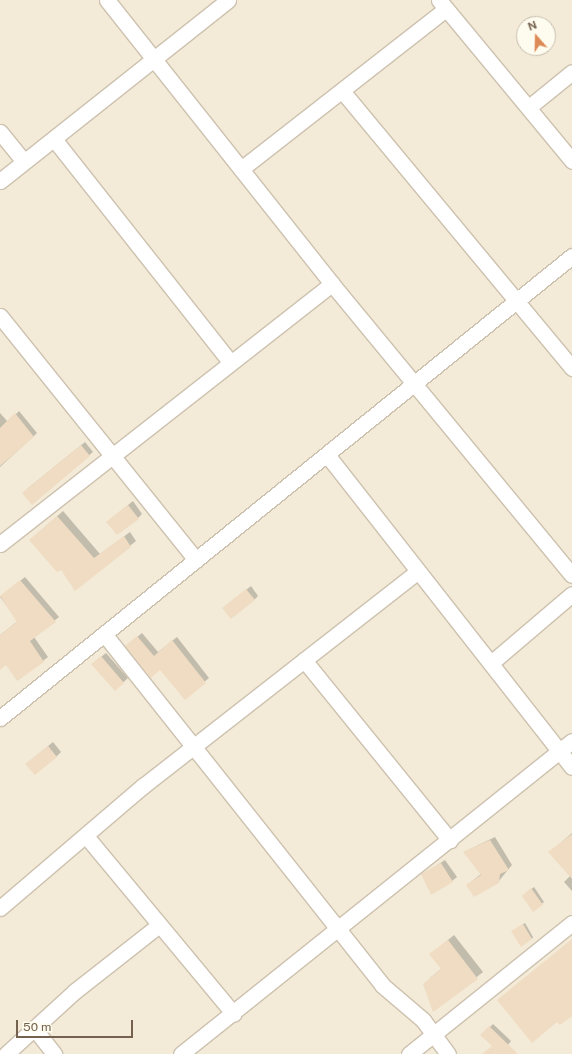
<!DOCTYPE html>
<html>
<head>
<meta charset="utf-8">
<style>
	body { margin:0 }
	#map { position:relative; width:572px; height:1054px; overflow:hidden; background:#fbf7e9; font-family:"Public Sans",sans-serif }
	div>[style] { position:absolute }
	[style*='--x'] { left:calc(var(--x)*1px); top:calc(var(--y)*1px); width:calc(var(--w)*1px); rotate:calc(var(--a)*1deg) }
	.residential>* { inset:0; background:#f3ebd8 }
	.shadow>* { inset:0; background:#0003 }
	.building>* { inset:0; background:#efdcc2 }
	.roads { filter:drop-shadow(1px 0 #cdc1af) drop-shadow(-1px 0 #cdc1af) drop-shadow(0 1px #cdc1af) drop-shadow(0 -1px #cdc1af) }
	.minor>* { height:15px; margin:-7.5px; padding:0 7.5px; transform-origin:7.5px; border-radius:7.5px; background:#fff }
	span { translate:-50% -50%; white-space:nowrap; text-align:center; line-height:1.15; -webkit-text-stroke:4px #fefbef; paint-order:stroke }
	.north { position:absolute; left:516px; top:16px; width:40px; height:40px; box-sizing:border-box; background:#fefbef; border:1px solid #c7beaf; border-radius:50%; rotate:340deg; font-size:11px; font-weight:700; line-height:16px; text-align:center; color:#75624e }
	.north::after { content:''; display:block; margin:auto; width:14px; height:18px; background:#dd8b56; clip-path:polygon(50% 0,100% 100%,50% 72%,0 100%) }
	.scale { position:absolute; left:16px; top:1020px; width:117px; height:18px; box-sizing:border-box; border:2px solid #75624e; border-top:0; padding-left:5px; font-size:12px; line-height:14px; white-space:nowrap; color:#75624e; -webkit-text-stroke:3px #fefbef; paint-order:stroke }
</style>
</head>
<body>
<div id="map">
	<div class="residential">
		<i style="clip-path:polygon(evenodd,0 0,572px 0,572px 1054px,0 1054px,0 0,524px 24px,548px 24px,548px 48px,524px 48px,524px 24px)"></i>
	</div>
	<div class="shadow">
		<i style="clip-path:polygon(19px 411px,37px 433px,0 467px,0 413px,8px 422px)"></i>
		<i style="clip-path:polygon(85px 442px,93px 452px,32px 504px,27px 489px)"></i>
		<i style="clip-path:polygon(133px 501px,142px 514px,138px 518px,107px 522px)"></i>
		<i style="clip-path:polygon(63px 511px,100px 554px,130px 532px,136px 541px,76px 589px,36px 535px)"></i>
		<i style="clip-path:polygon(25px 577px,59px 617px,34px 637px,48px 657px,18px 680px,6px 664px,0 669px,0 635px,18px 621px,0 597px)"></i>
		<i style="clip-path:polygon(251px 586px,258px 596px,254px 600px,228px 604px)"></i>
		<i style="clip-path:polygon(142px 633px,158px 652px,177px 637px,209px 678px,185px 698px,161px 669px,131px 642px)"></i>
		<i style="clip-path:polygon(106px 653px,128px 678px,115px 690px,97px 660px)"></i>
		<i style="clip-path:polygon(53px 742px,61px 752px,56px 757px,31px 760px)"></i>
		<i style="clip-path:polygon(572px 833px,572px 891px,564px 882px,570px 876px,550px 852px)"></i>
		<i style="clip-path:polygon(495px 837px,512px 865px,498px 882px,467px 885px,481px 874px,464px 852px)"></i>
		<i style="clip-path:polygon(445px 860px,457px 877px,452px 881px,422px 875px)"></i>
		<i style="clip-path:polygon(534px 887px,544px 902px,534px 910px,525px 894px)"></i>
		<i style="clip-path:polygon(525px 923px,533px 937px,532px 939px,514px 930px)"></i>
		<i style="clip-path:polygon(454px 935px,483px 972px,434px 1011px,430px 978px,442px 968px,431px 954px)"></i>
		<i style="clip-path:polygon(493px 1024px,511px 1041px,508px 1045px,482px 1035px)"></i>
	</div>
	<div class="building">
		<i style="clip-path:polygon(15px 413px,34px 437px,0 466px,0 428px)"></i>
		<i style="clip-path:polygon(81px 445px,90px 456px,32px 505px,22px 493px)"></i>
		<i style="clip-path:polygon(128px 505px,139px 519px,117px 535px,106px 522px)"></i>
		<i style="clip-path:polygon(57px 516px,94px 558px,124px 536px,131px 547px,75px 591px,61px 570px,57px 572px,29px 540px)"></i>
		<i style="clip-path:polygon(20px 580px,56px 622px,30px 641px,44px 662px,17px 681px,6px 665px,0 670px,0 635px,17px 622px,0 596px)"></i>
		<i style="clip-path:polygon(246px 589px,255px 600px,231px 619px,222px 608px)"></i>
		<i style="clip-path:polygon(137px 636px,154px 656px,172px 640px,206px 683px,185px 700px,160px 670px,151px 678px,125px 646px)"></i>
		<i style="clip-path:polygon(101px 656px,124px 683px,115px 691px,91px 664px)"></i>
		<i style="clip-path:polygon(48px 746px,57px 757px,35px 775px,25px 764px)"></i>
		<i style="clip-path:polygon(572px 834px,572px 879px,548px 852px)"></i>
		<i style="clip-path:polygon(490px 840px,509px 870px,500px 874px,499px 883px,474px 897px,466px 885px,481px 875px,463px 852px)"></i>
		<i style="clip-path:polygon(441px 863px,453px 882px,431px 895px,421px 874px)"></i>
		<i style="clip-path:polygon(531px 888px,543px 905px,533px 912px,522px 896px)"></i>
		<i style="clip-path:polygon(523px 924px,532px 939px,521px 947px,511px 931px)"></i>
		<i style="clip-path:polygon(572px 939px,572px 1016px,560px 1025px,557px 1022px,532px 1043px,497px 1000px)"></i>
		<i style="clip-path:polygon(448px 940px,478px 979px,433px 1012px,423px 984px,441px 969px,429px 954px)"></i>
		<i style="clip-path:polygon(489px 1026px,518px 1054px,482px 1054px,492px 1046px,480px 1035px)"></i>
	</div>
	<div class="roads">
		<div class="minor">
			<i style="--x:107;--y:0;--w:362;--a:51.6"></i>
			<i style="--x:332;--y:284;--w:377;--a:50.5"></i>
			<i style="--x:439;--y:0;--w:209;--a:50.4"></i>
			<i style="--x:343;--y:92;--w:359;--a:50.3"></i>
			<i style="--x:529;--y:107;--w:55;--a:-39.1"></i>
			<i style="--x:0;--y:132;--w:38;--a:51"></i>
			<i style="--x:54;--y:139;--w:285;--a:51.7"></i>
			<i style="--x:241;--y:169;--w:260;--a:-38"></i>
			<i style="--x:0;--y:181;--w:291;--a:-38.4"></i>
			<i style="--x:0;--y:316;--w:313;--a:51.2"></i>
			<i style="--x:328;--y:456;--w:395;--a:51.9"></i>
			<i style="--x:0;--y:544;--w:422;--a:-38.1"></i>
			<i style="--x:105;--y:635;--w:446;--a:51.6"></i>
			<i style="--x:382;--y:985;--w:54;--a:40.5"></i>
			<i style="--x:423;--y:1020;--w:42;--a:53.7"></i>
			<i style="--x:304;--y:660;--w:232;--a:51"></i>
			<i style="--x:491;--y:663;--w:106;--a:-40.4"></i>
			<i style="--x:0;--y:718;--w:735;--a:-38.93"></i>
			<i style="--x:86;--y:836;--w:231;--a:50.3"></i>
			<i style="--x:0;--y:908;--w:188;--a:-40.5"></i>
			<i style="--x:143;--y:786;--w:348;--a:-38"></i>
			<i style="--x:34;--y:1028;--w:33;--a:52"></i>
			<i style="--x:6;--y:1054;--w:93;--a:-42.4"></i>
			<i style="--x:75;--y:991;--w:105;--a:-38.1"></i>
			<i style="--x:181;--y:1054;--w:501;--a:-38.68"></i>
			<i style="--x:409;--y:1054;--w:209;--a:-38.8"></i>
		</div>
	</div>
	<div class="north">N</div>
	<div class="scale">50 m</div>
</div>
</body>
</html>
